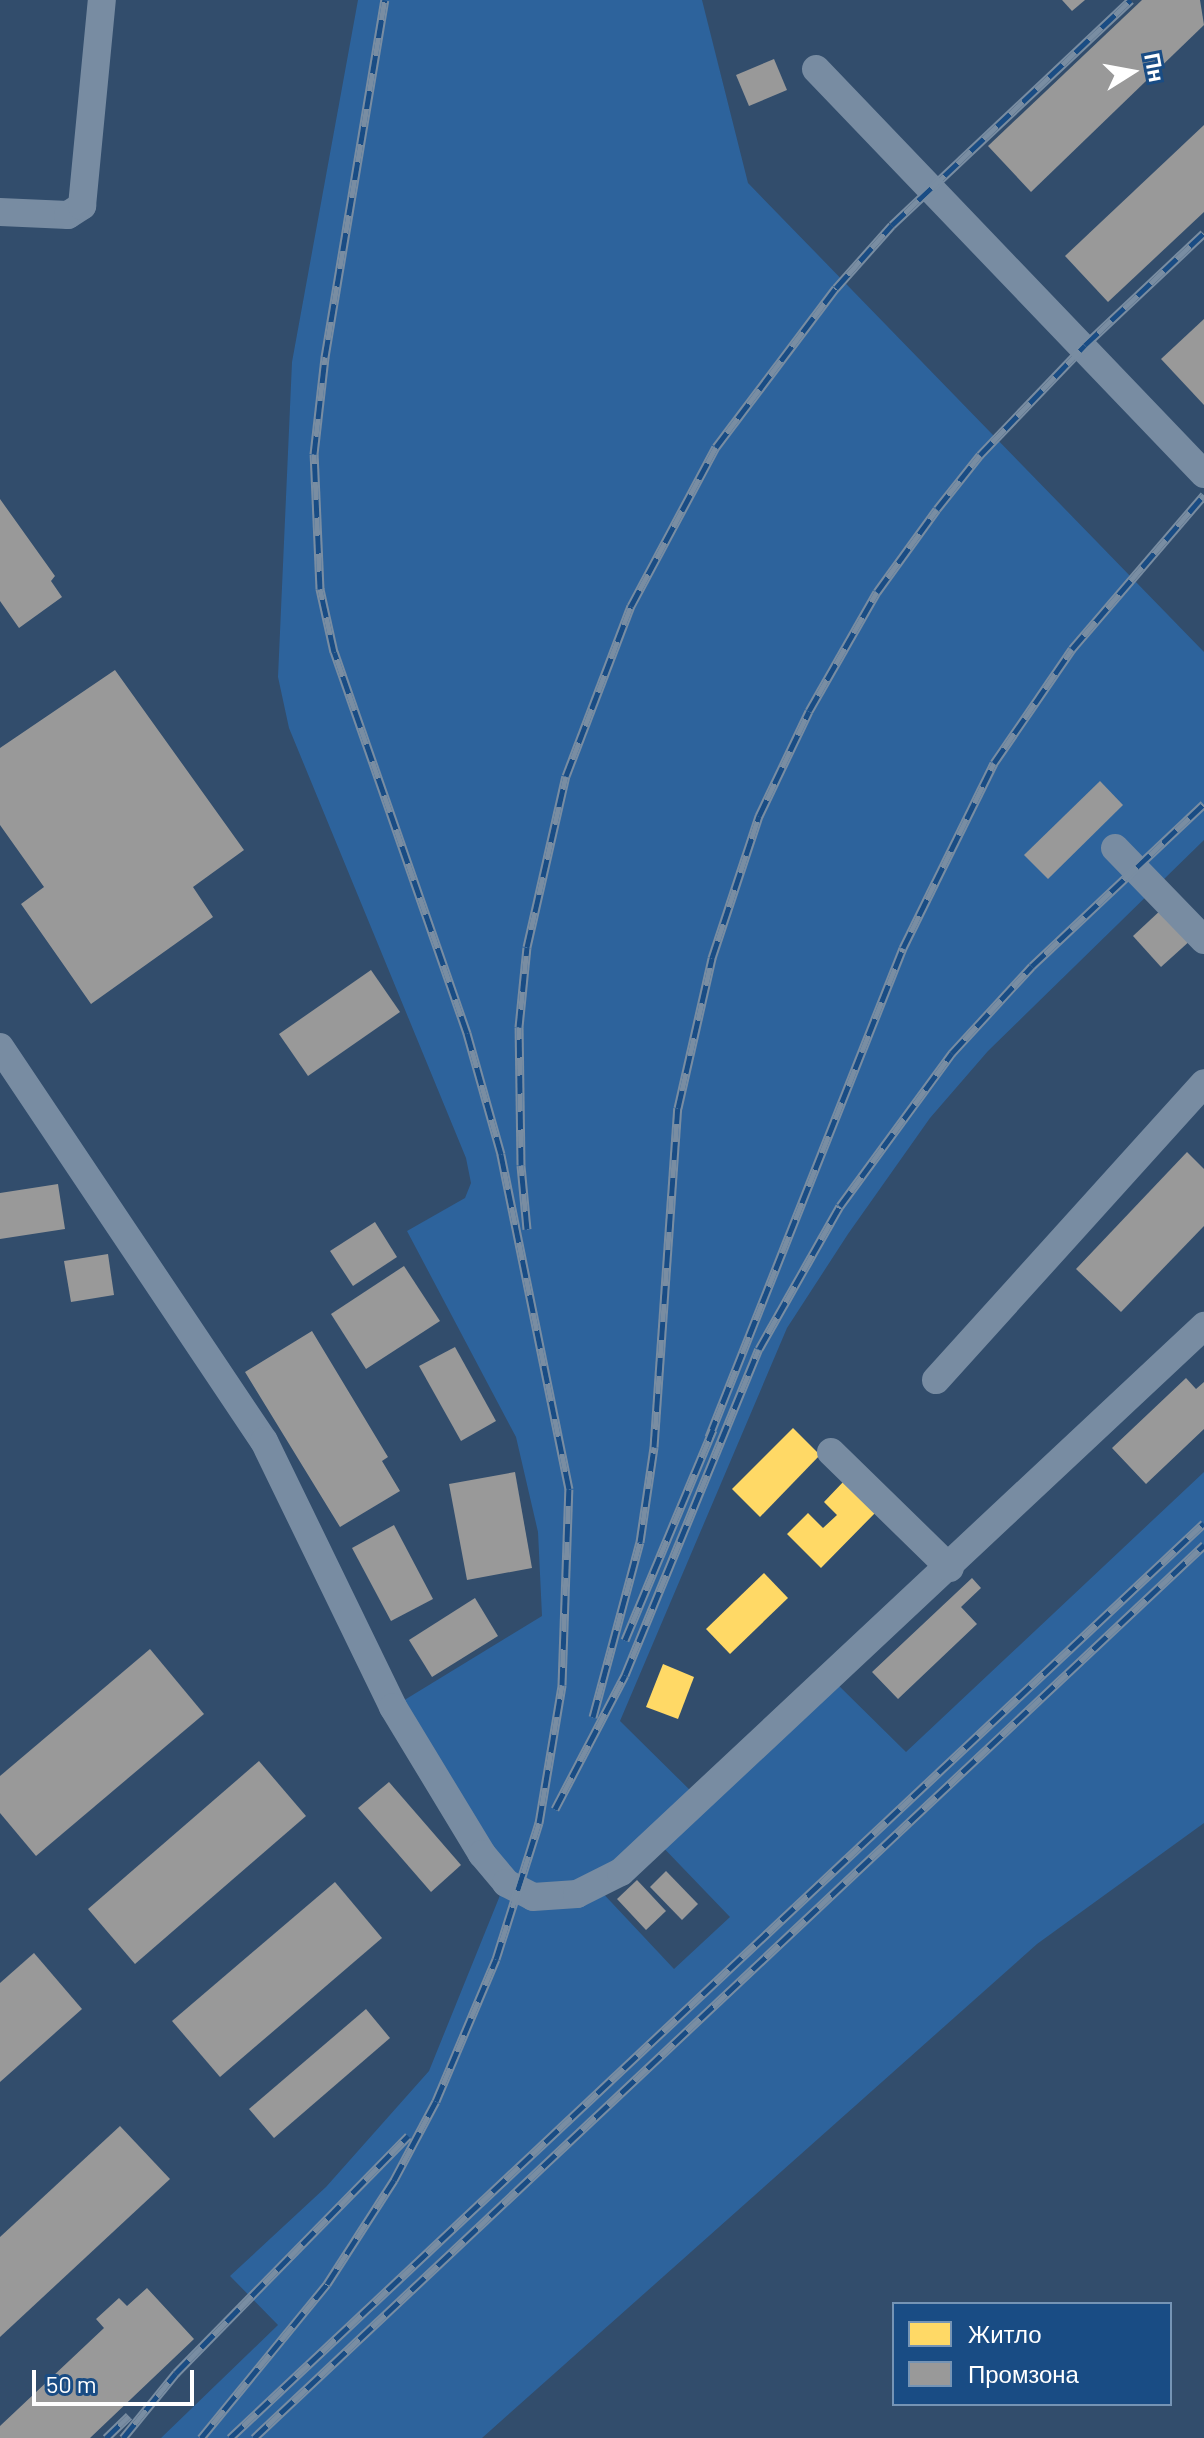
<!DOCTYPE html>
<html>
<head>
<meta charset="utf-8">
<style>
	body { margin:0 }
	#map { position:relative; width:1204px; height:2438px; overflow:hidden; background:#324d6c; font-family:Barlow,sans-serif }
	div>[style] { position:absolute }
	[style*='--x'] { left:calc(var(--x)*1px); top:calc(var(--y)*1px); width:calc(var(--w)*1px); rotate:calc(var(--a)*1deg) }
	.green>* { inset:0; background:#2d639c }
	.homes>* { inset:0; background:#ffd966 }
	.industry>* { inset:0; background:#999 }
	.minor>* { height:28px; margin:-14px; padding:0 14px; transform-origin:14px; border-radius:14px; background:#788ca2 }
	.rail>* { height:9px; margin-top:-4.5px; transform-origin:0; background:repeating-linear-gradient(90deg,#194c84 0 18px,#798da2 0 36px); box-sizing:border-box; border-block:2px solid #798da2 }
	span { translate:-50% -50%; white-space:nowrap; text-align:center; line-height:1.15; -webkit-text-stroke:8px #194c84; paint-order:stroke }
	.legend { position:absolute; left:892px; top:2302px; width:280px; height:104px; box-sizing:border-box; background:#194c84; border:2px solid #7594b5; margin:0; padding:10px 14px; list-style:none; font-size:24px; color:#fff }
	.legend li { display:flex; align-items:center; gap:16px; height:40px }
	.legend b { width:40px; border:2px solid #7594b5 }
	.north { position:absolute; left:1092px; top:32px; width:80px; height:80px; -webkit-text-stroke:6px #194c84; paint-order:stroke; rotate:79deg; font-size:22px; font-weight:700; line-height:32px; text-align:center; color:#fff }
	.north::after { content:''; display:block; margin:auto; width:28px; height:36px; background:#fff; clip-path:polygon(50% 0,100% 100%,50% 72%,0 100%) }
	.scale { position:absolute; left:32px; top:2370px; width:162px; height:36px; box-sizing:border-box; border:4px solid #fff; border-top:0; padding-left:10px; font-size:24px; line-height:28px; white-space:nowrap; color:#fff; -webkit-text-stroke:6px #194c84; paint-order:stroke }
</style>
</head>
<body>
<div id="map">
	<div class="green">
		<i style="clip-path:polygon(evenodd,358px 0,702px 0,748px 183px,1204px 652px,1204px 840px,988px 1051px,930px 1118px,848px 1234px,787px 1328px,620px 1721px,700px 1800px,831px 1678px,906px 1752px,1204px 1472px,1204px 1823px,1037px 1944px,482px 2438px,161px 2438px,278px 2325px,230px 2276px,326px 2187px,429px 2071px,505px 1883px,393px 1707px,542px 1616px,538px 1532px,516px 1437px,407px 1231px,465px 1198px,471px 1183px,466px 1158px,289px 728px,278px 677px,292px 362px,358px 0,656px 1840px,730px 1917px,674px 1969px,597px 1887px,656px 1840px)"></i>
	</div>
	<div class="homes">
		<i style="clip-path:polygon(793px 1428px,820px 1455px,760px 1517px,732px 1489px)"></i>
		<i style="clip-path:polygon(844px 1481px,876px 1512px,821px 1568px,787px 1534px,808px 1513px,823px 1528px,837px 1515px,824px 1502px)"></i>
		<i style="clip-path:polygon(764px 1573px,788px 1598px,730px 1654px,706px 1629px)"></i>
		<i style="clip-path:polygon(663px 1664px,694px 1677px,678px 1719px,646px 1707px)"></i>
	</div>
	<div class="industry">
		<i style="clip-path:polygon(1062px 0,1085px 0,1072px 11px)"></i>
		<i style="clip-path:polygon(1142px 0,1200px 0,1204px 25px,1031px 192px,988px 146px)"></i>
		<i style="clip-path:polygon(774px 59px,787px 90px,749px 106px,736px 75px)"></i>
		<i style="clip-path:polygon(1204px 125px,1204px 212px,1108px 302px,1065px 256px)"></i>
		<i style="clip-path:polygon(1204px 319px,1204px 405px,1161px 359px)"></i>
		<i style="clip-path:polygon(0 499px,55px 576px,51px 581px,62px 597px,19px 628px,0 601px)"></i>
		<i style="clip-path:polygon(115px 670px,244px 850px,193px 887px,213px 917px,91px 1004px,21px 904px,44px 887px,0 825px,0 748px)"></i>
		<i style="clip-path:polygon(1100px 781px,1123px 805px,1048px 879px,1024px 855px)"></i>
		<i style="clip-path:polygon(1163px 908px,1192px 939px,1161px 967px,1133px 936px)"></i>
		<i style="clip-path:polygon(371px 970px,400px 1012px,308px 1076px,279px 1034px)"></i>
		<i style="clip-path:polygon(1187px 1152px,1204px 1169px,1204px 1226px,1121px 1312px,1076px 1269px)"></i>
		<i style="clip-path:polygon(58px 1184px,65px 1229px,0 1239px,0 1193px)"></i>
		<i style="clip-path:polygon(375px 1222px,397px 1257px,353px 1286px,330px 1251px)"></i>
		<i style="clip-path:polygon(108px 1254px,114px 1295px,71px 1302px,64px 1261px)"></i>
		<i style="clip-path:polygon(404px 1266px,440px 1321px,366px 1369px,331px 1314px)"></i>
		<i style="clip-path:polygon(312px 1331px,388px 1457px,382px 1461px,400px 1491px,340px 1527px,245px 1372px)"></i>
		<i style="clip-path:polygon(455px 1347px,496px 1421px,461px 1441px,419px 1366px)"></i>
		<i style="clip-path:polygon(1186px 1378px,1196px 1389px,1204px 1382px,1204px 1429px,1146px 1484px,1112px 1448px)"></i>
		<i style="clip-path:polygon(515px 1472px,532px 1568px,467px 1580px,449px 1484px)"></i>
		<i style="clip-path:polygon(394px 1525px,433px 1599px,391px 1621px,352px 1548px)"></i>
		<i style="clip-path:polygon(972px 1578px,981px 1588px,961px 1607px,977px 1624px,898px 1699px,872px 1672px)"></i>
		<i style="clip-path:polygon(475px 1598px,498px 1636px,432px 1677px,409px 1640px)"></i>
		<i style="clip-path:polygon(150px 1649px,204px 1714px,36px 1856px,0 1813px,0 1776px)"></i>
		<i style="clip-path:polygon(259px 1761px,306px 1816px,135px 1964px,88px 1909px)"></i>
		<i style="clip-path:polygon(389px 1782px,461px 1865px,431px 1892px,358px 1808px)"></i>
		<i style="clip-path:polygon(666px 1871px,698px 1904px,682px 1920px,650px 1887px)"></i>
		<i style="clip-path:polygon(637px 1880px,666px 1911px,646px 1930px,617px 1899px)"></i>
		<i style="clip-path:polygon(335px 1882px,382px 1938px,220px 2077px,172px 2021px)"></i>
		<i style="clip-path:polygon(34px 1953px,82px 2009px,0 2082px,0 1983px)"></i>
		<i style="clip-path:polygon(366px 2009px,390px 2038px,274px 2138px,249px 2109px)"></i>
		<i style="clip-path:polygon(120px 2126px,170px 2179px,0 2337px,0 2237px)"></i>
		<i style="clip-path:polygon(147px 2288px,194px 2339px,90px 2438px,0 2438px,0 2426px,104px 2328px,96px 2319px,119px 2298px,127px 2306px)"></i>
	</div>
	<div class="minor">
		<i style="--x:816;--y:69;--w:561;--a:46.23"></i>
		<i style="--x:0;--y:212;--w:68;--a:2.5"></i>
		<i style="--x:68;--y:215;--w:17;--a:-33"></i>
		<i style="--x:82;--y:206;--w:207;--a:-84.5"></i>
		<i style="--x:1115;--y:848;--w:128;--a:45.9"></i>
		<i style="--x:0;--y:1047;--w:474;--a:56.2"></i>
		<i style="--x:264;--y:1441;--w:296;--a:64.1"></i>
		<i style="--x:393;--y:1707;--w:172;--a:58.8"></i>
		<i style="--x:482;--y:1854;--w:38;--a:50"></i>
		<i style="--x:506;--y:1883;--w:30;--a:27"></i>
		<i style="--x:533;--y:1897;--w:44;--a:-3.9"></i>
		<i style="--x:577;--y:1894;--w:49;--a:-26.6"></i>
		<i style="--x:621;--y:1872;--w:799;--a:-43.12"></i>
		<i style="--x:936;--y:1380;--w:400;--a:-47.9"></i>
		<i style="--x:831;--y:1452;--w:166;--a:44.3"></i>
	</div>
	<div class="rail">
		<i style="--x:527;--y:1229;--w:64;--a:-95.4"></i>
		<i style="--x:521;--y:1165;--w:138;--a:-90.8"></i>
		<i style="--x:519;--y:1027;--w:80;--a:-84.3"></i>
		<i style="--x:527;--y:947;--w:175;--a:-77.2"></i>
		<i style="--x:566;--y:776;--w:182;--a:-69.1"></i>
		<i style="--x:631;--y:606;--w:180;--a:-61.9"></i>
		<i style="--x:716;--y:447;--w:199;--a:-53"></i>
		<i style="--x:836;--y:288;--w:84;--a:-48.4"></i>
		<i style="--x:892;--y:225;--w:328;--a:-43.3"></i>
		<i style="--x:709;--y:1437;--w:526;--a:-68.36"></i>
		<i style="--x:903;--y:948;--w:206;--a:-63.8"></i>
		<i style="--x:994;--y:763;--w:138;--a:-55.6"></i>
		<i style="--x:1072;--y:649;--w:203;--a:-49.4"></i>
		<i style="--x:625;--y:1640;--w:228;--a:-67.3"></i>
		<i style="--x:593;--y:1717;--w:181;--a:-75"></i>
		<i style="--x:640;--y:1542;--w:96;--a:-81.6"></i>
		<i style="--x:654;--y:1447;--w:340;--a:-86"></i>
		<i style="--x:678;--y:1108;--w:154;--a:-77.2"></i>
		<i style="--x:712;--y:958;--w:150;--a:-71.7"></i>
		<i style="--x:759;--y:816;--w:116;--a:-64.5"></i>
		<i style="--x:809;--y:711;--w:137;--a:-60.3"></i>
		<i style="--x:877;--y:592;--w:102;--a:-54.1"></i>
		<i style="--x:937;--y:509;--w:69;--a:-51.5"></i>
		<i style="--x:980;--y:455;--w:152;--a:-46.3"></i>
		<i style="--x:1085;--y:345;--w:163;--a:-43.3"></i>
		<i style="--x:555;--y:1809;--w:151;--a:-62.4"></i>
		<i style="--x:625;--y:1675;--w:352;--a:-67.7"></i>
		<i style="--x:759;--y:1349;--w:164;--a:-60.5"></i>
		<i style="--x:840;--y:1206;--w:190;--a:-53.8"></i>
		<i style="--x:952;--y:1053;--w:118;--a:-47.4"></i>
		<i style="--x:1032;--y:966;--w:236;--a:-43.3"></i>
		<i style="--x:106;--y:2438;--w:32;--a:-44"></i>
		<i style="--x:123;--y:2438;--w:84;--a:-50.8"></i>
		<i style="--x:176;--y:2373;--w:332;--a:-45.6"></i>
		<i style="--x:201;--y:2438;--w:199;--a:-50.7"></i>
		<i style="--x:327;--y:2284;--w:124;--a:-57.2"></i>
		<i style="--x:394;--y:2180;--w:89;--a:-62"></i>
		<i style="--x:436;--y:2101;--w:154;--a:-67.1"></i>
		<i style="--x:496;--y:1959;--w:143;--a:-72.5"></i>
		<i style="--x:539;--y:1823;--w:140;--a:-80.5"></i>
		<i style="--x:562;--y:1685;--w:196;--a:-88"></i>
		<i style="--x:569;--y:1489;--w:342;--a:-101.5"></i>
		<i style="--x:501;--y:1154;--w:126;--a:-105.7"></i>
		<i style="--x:467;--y:1033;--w:404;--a:-109.2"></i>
		<i style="--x:334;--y:652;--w:65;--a:-102.5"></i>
		<i style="--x:320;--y:589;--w:135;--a:-92.5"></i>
		<i style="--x:314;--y:454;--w:98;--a:-83.5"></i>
		<i style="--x:325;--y:357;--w:362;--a:-80.5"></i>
		<i style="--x:230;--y:2438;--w:1336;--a:-43.21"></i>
		<i style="--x:254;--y:2438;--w:1304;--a:-43.23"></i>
	</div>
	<ul class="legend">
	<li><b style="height:22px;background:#ffd966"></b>Житло</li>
	<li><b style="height:22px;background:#999"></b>Промзона</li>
	</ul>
	<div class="north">Пн</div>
	<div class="scale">50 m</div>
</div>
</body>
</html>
